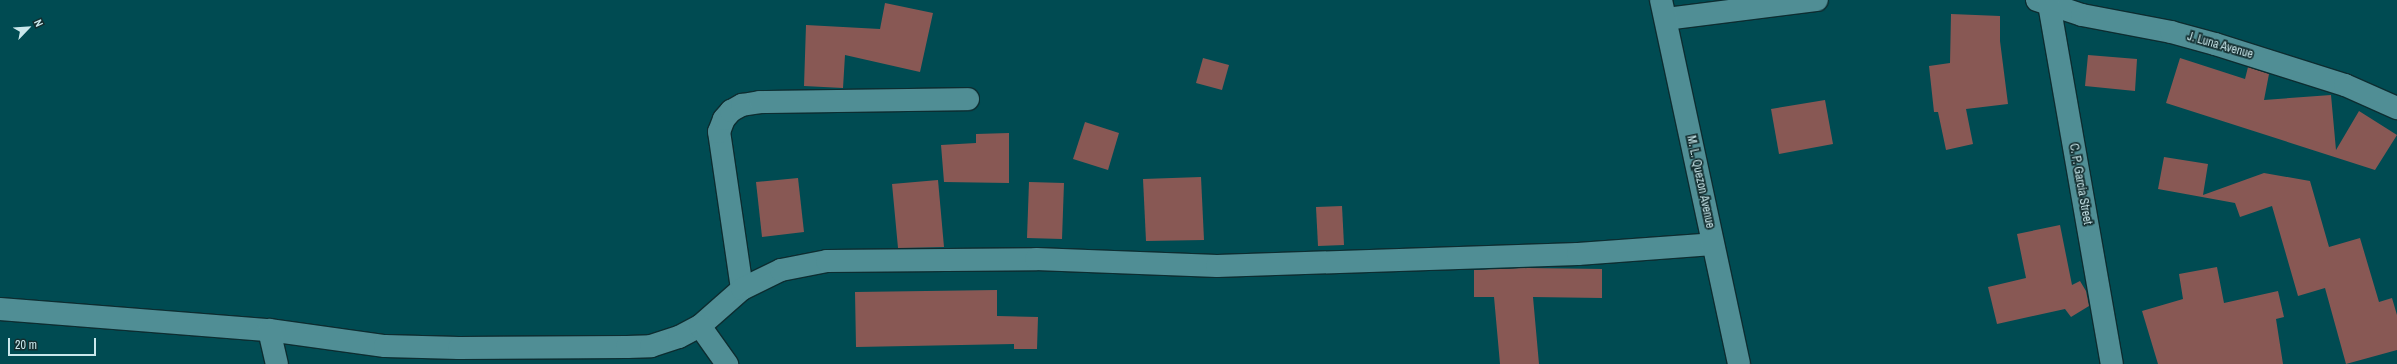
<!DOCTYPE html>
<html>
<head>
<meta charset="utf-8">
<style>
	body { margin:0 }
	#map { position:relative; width:2397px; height:364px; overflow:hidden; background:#004b52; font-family:"Archivo Narrow",sans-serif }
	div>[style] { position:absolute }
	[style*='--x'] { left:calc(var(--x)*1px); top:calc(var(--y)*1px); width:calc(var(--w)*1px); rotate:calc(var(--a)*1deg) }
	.building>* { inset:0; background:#885854 }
	.roads { filter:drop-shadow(1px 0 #0c2d31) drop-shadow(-1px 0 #0c2d31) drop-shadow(0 1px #0c2d31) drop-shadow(0 -1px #0c2d31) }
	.minor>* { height:22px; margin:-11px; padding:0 11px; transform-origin:11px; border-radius:11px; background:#508e95 }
	.secondary>* { height:22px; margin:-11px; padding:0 11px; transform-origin:11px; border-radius:11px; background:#508e95 }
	span { translate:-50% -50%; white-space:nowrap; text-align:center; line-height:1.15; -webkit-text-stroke:3.5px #132d2f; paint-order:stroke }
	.street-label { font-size:12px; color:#cae8ec }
	.north { position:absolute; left:8px; top:8px; width:40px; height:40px; -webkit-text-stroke:3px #132d2f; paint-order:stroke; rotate:65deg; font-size:11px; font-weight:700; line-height:16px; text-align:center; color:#cae8ec }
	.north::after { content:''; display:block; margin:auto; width:14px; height:18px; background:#cae8ec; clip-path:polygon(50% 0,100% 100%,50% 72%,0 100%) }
	.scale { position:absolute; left:8px; top:338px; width:88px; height:18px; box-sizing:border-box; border:2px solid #cae8ec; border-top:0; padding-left:5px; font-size:12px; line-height:14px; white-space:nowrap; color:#cae8ec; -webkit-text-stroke:3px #132d2f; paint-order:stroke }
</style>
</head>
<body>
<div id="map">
	<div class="building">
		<i style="clip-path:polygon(885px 3px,933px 13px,920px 72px,845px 55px,843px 88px,804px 86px,806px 25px,880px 29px)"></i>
		<i style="clip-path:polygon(1951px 14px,2000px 16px,2000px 41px,2008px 104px,1966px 109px,1973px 144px,1946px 150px,1938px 112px,1934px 112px,1929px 66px,1950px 63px)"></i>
		<i style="clip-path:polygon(2088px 55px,2137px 59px,2135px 91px,2085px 86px)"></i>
		<i style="clip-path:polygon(1203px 58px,1229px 65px,1222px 90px,1196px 83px)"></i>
		<i style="clip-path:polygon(2180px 58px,2245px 79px,2248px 67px,2269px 74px,2264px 100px,2331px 95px,2336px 150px,2359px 111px,2397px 135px,2375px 170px,2166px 103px)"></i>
		<i style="clip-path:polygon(1825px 100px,1833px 144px,1779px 154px,1771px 109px)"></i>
		<i style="clip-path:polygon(1085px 122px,1119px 133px,1108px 170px,1073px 159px)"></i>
		<i style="clip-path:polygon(1009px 133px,1009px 183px,944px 182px,941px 145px,976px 143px,976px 134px)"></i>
		<i style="clip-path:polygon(2164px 157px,2208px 164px,2203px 195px,2264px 173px,2310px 181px,2329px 247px,2360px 238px,2379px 302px,2392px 298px,2397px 315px,2397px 350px,2346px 364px,2325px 288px,2298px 296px,2272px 206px,2240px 217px,2235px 203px,2158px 189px)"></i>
		<i style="clip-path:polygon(1201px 177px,1204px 240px,1146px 241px,1143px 179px)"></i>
		<i style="clip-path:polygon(798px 178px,804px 232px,762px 237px,756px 182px)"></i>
		<i style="clip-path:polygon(938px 180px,944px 247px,898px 248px,892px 184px)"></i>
		<i style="clip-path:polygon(1029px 182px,1064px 183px,1062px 239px,1027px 238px)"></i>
		<i style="clip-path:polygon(1342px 206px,1344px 245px,1318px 246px,1316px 207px)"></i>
		<i style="clip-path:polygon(2060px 225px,2072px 285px,2080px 281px,2086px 291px,2089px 306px,2071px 317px,2065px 309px,1997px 324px,1988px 287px,2026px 278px,2017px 234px)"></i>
		<i style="clip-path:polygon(2217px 267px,2224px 303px,2278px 291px,2284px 317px,2276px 319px,2283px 364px,2158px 364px,2142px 311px,2183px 299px,2179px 274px)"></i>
		<i style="clip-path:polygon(1528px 268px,1602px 269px,1602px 298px,1533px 297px,1539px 364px,1500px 364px,1494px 297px,1474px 297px,1474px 270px)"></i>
		<i style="clip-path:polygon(997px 290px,997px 316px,1038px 317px,1037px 349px,1014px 349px,1014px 344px,856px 347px,855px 292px)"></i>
	</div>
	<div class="roads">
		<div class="minor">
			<i style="--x:2037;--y:0;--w:47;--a:18.4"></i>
			<i style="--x:2082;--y:15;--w:91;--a:10.8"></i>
			<i style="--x:2171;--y:32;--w:46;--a:15.3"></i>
			<i style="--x:2215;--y:44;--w:136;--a:17.5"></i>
			<i style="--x:2345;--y:85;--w:57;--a:23.9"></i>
			<i style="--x:2049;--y:4;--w:365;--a:80.1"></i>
			<i style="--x:1666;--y:19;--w:152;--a:-7.2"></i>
			<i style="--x:742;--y:289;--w:159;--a:-98.3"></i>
			<i style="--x:719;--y:132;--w:14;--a:-69"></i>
			<i style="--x:724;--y:119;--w:11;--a:-49"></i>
			<i style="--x:731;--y:111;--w:13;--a:-29"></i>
			<i style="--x:742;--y:105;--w:18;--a:-9"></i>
			<i style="--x:760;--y:102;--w:208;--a:-0.8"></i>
			<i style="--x:0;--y:309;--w:270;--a:4.5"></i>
			<i style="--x:269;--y:330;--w:117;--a:7.9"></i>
			<i style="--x:385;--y:346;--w:74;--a:1.5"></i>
			<i style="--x:459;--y:348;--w:168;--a:-0.3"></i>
			<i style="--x:627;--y:347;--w:24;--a:-2"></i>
			<i style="--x:651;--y:346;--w:29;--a:-18"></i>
			<i style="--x:679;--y:337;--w:24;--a:-28"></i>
			<i style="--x:700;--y:326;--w:56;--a:-41.4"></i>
			<i style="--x:742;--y:289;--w:43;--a:-26"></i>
			<i style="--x:781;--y:270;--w:47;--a:-11.1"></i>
			<i style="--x:827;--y:261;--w:209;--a:-0.5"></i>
			<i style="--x:1036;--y:259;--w:181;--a:2.2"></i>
			<i style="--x:1217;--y:266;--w:361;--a:-1.9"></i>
			<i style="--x:1578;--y:254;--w:135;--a:-4.2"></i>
			<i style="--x:700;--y:326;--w:47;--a:54.6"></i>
			<i style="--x:269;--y:330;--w:35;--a:77"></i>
		</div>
		<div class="secondary">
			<i style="--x:1661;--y:0;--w:372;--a:77.9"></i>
		</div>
	</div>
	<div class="street-label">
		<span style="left:2220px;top:46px;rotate:16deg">J. Luna Avenue</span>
		<span style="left:1700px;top:182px;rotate:78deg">M. L. Quezon Avenue</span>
		<span style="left:2080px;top:184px;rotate:80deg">C. P. Garcia Street</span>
	</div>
	<div class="north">N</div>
	<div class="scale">20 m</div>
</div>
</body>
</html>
